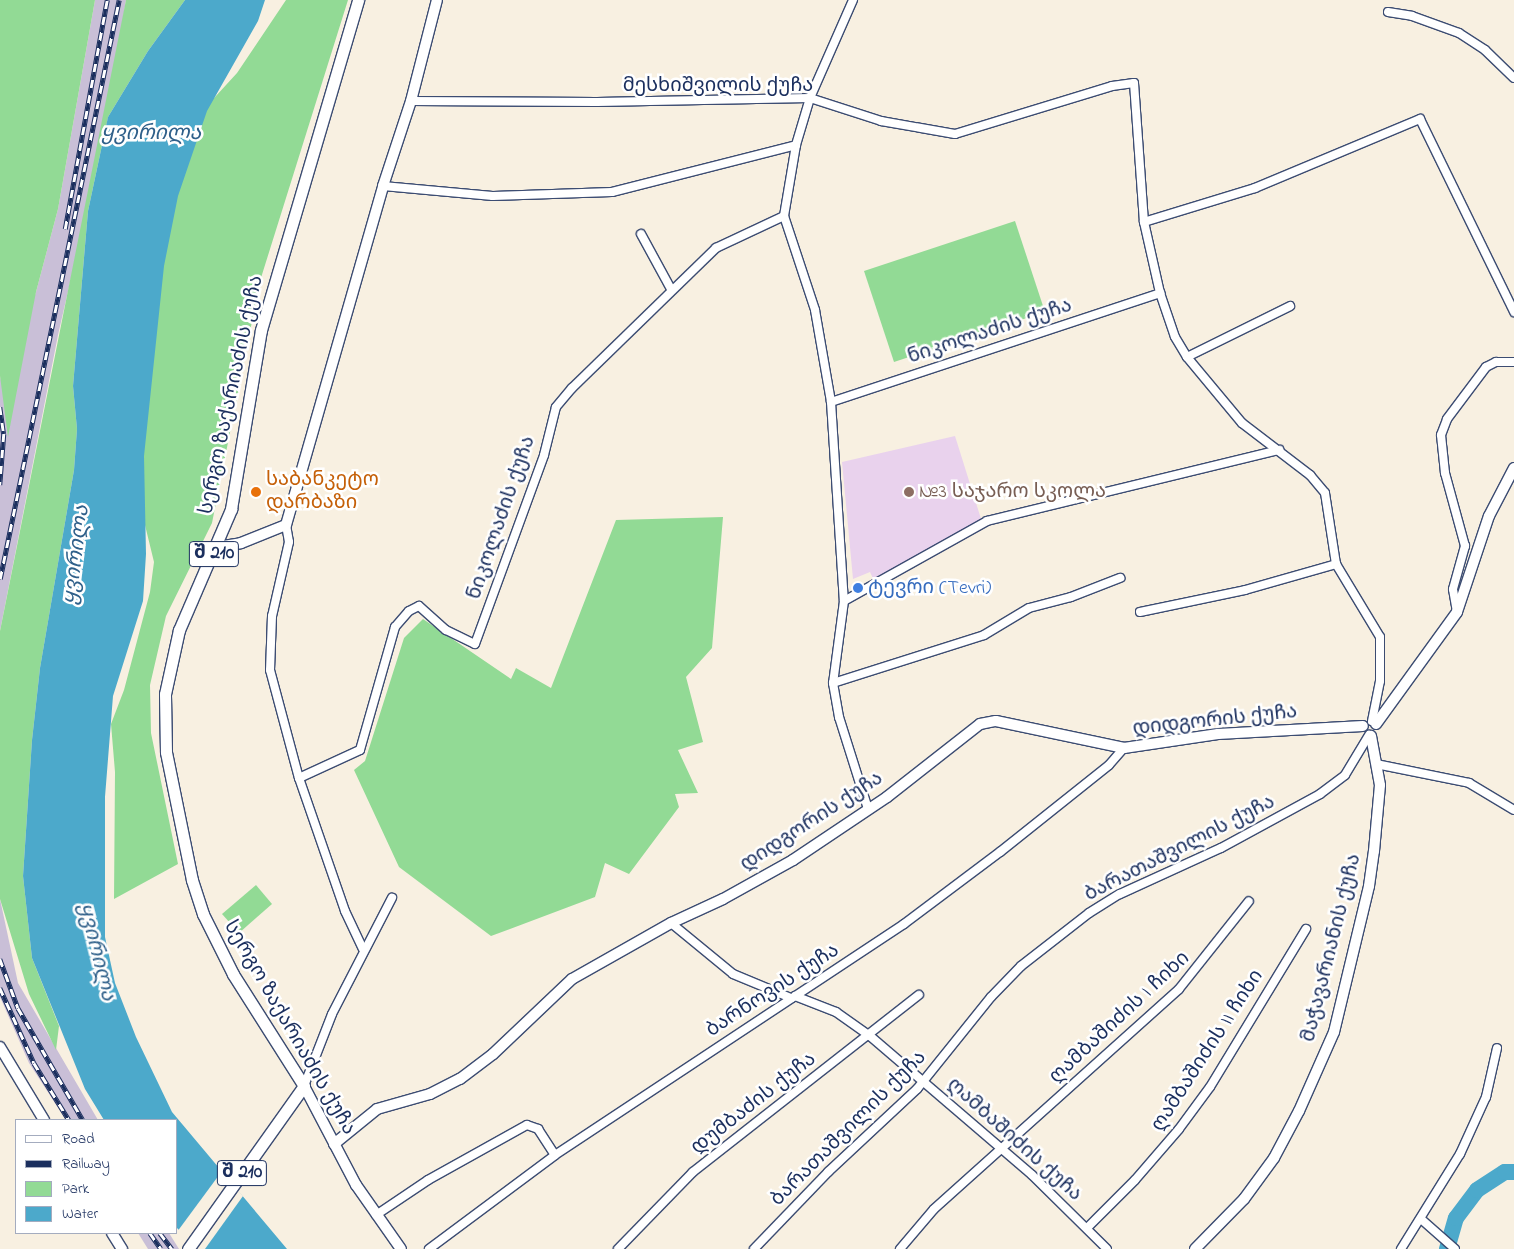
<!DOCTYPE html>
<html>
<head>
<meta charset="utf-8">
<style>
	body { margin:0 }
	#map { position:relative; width:1514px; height:1249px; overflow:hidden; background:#f8f0e1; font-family:"Indie Flower","Noto Sans Georgian",sans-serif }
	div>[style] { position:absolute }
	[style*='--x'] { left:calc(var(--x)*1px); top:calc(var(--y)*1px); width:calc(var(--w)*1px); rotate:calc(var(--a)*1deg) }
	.built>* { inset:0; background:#e9d2ed }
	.industrial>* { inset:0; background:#c9bfd7 }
	.green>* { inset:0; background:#92da95 }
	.water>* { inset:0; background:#4ca9cb }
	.pier>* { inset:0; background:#f8f0e1 }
	.river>* { height:16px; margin:-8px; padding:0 8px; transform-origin:8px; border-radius:8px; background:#4ca9cb }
	.roads { filter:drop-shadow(1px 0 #3c4c72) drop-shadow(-1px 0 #3c4c72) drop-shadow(0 1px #3c4c72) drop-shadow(0 -1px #3c4c72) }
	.street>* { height:8px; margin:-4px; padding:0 4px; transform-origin:4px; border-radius:4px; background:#fff }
	.secondary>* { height:10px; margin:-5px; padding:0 5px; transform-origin:5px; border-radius:5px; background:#fff }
	.primary>* { height:11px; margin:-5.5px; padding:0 5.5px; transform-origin:5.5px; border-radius:5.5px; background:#fff }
	.rail>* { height:4.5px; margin-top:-2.25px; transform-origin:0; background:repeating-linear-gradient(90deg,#fff 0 8px,#1b2f5e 0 16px); box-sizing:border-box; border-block:1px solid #1b2f5e }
	.dots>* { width:14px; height:14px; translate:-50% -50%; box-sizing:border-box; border:2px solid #fff; border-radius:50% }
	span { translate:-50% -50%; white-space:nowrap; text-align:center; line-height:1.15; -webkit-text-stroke:5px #fff; paint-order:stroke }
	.shield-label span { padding:1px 4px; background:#fff; border:1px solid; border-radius:4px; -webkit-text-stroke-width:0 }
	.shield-label { font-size:19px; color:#1b2f5e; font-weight:700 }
	.street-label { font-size:20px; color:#1b2f5e }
	.food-label { font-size:20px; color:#c56008 }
	.left { translate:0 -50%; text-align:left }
	.education-label { font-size:20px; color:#785e54 }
	.shop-label { font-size:20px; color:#366cbe }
	.water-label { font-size:21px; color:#2f608a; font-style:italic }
	.legend { position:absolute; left:15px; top:1119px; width:162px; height:115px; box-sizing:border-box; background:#fff; border:1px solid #a4acbf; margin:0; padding:6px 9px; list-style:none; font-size:15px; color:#1b2f5e }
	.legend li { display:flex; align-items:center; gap:10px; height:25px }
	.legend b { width:25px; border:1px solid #a4acbf }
</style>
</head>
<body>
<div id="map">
	<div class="built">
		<i style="clip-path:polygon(955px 436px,982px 522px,876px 585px,870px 572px,853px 579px,842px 462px)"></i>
	</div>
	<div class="industrial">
		<i style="clip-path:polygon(95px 0,126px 0,108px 117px,58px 335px,0 631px,0 376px,3px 388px,36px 292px,58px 209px)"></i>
		<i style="clip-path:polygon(0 899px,18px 983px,98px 1120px,66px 1120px,29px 1063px,0 997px)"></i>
		<i style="clip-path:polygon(138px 1233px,169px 1233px,179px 1249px,148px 1249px)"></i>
	</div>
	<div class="green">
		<i style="clip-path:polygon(0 0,95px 0,58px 209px,36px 292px,8px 437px,0 376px)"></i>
		<i style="clip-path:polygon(126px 0,185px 0,148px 51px,108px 117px,88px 211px,73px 386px,77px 429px,74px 470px,40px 668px,32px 740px,23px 876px,32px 958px,59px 1026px,56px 1050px,29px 994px,0 899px,0 631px)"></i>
		<i style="clip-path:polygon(286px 0,348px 0,260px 281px,212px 523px,166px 616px,150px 685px,151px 733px,178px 864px,114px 899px,115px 772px,111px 724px,124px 690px,150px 592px,154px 562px,144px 521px,140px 381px,133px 320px,204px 109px,237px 73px)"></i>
		<i style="clip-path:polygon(1015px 221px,1045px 312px,894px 362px,864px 271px)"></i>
		<i style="clip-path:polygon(723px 517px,712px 648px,686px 677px,703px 742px,678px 750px,698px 793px,675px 794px,679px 807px,629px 874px,605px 863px,595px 897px,491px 936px,399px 867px,354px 770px,365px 761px,404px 638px,423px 619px,511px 679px,516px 668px,551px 688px,616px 520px)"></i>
		<i style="clip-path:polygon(256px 885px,272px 904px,239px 933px,222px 914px)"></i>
	</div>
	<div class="water">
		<i style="clip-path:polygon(185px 0,265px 0,258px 21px,207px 111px,178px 196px,164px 266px,144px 456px,146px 554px,143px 601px,113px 696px,105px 797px,105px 937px,115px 983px,136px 1037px,172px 1112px,287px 1249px,198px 1249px,176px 1227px,176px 1120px,104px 1120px,85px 1089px,32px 958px,23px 876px,32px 740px,40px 668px,74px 470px,77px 429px,73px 386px,88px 211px,108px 117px,148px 51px)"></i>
	</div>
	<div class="pier">
		<i style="clip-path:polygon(222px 1171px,243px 1196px,205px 1249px,195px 1249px,177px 1232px)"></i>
	</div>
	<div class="river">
		<i style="--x:1447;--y:1249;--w:32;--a:-74"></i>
		<i style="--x:1456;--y:1218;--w:35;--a:-53"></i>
		<i style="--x:1477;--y:1190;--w:33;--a:-33"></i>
		<i style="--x:1505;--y:1172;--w:9;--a:0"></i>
	</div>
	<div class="roads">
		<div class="street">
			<i style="--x:853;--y:0;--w:107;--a:113.7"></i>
			<i style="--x:810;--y:98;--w:49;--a:106.6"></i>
			<i style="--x:796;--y:145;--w:72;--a:99.6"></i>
			<i style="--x:784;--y:216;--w:99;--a:71.7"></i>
			<i style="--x:815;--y:310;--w:93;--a:80.1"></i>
			<i style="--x:831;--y:402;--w:199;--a:86.3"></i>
			<i style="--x:844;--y:601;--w:83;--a:97.6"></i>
			<i style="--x:833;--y:683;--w:35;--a:80"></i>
			<i style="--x:839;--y:717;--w:96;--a:72.5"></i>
			<i style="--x:1388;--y:12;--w:24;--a:9"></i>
			<i style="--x:1412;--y:16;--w:50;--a:19.9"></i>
			<i style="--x:1459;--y:33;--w:31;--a:33"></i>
			<i style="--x:1485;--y:50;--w:40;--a:44"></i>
			<i style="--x:411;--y:101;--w:186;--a:0.3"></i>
			<i style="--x:597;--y:102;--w:213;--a:-1.1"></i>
			<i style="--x:810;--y:98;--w:75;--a:17.9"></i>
			<i style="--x:881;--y:121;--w:75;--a:10"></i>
			<i style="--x:955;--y:134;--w:164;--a:-17"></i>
			<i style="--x:1112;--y:86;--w:22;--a:-8"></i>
			<i style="--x:1134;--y:83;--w:139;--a:85.9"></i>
			<i style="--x:1144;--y:222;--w:73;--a:77.3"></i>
			<i style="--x:1160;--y:293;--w:46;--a:71.2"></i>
			<i style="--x:1175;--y:337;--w:23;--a:59"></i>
			<i style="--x:1187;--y:357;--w:86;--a:50.2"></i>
			<i style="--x:1242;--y:423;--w:86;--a:37.4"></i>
			<i style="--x:1310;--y:475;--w:23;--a:50"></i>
			<i style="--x:1325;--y:493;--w:72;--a:81.2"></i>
			<i style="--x:1336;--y:564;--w:85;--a:58.9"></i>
			<i style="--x:1380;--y:637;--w:44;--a:90"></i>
			<i style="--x:1380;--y:681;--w:41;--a:101.3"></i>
			<i style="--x:383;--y:186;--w:110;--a:5.2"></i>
			<i style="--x:493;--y:196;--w:119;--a:-1.9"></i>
			<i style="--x:612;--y:192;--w:190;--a:-14.3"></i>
			<i style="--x:1144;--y:222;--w:116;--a:-17"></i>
			<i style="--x:1255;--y:188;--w:179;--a:-22.7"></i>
			<i style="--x:1420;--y:119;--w:215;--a:64"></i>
			<i style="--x:641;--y:234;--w:63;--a:61.4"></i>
			<i style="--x:1187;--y:357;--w:115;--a:-26.3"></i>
			<i style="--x:831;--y:402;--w:347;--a:-18.3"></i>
			<i style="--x:286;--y:525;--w:17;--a:80"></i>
			<i style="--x:289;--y:542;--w:76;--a:102.9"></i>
			<i style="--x:272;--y:616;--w:54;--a:92.1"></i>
			<i style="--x:270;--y:670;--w:112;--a:75"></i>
			<i style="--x:299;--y:778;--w:141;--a:70.9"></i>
			<i style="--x:345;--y:911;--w:42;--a:64.7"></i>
			<i style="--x:844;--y:601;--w:164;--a:-29.2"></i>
			<i style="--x:987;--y:521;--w:301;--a:-13.7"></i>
			<i style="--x:1140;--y:612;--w:107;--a:-11.8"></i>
			<i style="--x:1245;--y:590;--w:95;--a:-15.9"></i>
			<i style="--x:1457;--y:612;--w:23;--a:-100"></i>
			<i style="--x:1453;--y:589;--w:45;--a:-74.4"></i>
			<i style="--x:1465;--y:546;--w:76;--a:-105.3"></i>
			<i style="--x:1445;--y:473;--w:38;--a:-96"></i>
			<i style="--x:1441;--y:435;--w:17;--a:-69"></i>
			<i style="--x:1447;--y:419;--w:65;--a:-53.1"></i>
			<i style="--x:1486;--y:367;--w:11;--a:-27"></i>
			<i style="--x:1496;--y:362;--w:18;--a:0"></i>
			<i style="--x:833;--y:683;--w:158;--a:-17.6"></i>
			<i style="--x:984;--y:635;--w:52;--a:-31"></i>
			<i style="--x:1029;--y:608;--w:43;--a:-14.7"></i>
			<i style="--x:1071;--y:597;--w:53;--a:-21.2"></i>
			<i style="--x:1376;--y:764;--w:95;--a:11.5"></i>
			<i style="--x:1469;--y:783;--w:52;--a:31"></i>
			<i style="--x:299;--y:778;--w:67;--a:-24.7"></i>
			<i style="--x:360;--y:750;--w:128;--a:-74.1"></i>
			<i style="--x:395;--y:627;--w:21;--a:-49"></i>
			<i style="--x:409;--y:611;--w:11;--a:-27"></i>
			<i style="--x:419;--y:606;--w:36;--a:42"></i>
			<i style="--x:446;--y:630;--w:32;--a:26"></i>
			<i style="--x:475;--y:644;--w:201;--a:-69.9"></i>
			<i style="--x:544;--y:455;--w:49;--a:-76"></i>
			<i style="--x:556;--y:407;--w:25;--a:-50"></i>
			<i style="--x:572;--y:388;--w:201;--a:-44.2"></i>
			<i style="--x:716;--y:248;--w:75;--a:-25.2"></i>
			<i style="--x:671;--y:923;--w:80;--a:39.4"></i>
			<i style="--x:733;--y:974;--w:63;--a:22.5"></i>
			<i style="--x:795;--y:996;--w:44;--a:21.3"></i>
			<i style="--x:836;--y:1012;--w:42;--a:35.2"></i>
			<i style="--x:870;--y:1036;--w:213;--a:40.6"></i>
			<i style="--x:1032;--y:1175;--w:105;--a:44.6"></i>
			<i style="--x:304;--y:1086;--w:77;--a:-68.7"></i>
			<i style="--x:332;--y:1014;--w:131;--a:-62.7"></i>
			<i style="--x:376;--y:1215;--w:63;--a:-33.9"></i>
			<i style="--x:428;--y:1180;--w:113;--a:-29.1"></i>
			<i style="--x:527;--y:1125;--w:12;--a:20"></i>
			<i style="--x:538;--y:1129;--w:31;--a:57"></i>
			<i style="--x:1421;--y:1219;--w:45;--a:41.4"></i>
			<i style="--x:1088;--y:1227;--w:66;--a:-45"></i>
			<i style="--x:1135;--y:1180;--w:67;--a:-49.2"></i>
			<i style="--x:1179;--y:1129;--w:52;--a:-53.6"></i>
			<i style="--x:1210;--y:1087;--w:185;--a:-58.7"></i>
			<i style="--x:429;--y:1249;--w:157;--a:-36.7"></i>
			<i style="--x:555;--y:1155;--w:419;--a:-33.5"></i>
			<i style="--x:904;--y:924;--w:120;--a:-36.9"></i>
			<i style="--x:1000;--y:852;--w:139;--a:-38.6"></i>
			<i style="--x:1109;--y:765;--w:23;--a:-49"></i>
			<i style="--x:618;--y:1249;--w:107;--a:-45.8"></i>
			<i style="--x:693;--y:1172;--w:287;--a:-38.1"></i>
			<i style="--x:754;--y:1249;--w:107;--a:-46.1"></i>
			<i style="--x:828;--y:1172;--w:122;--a:-43"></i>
			<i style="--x:917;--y:1089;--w:118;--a:-51.2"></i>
			<i style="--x:991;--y:997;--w:43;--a:-45.9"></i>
			<i style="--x:1021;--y:966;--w:86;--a:-37.9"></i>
			<i style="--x:1089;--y:913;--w:36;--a:-32"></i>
			<i style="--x:1120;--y:894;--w:111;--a:-24.5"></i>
			<i style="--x:1221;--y:848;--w:113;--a:-28.6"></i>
			<i style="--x:1320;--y:794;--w:31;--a:-37"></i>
			<i style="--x:1345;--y:775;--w:47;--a:-59"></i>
			<i style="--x:900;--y:1249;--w:52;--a:-49.6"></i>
			<i style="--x:934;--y:1209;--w:329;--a:-41.9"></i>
			<i style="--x:1179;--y:989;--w:112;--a:-51.5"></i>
			<i style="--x:1401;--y:1249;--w:112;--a:-58.2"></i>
			<i style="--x:1460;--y:1154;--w:63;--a:-65.5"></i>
			<i style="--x:1486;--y:1097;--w:50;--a:-77.3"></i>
		</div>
		<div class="secondary">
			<i style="--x:217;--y:547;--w:24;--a:-9"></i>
			<i style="--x:241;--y:543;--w:48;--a:-21.8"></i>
			<i style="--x:286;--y:525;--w:353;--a:-74"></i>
			<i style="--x:383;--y:186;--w:89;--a:-71.8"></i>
			<i style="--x:411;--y:101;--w:104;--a:-75.6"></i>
			<i style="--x:1376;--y:724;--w:138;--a:-54.1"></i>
			<i style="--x:1457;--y:612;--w:101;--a:-71.6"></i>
			<i style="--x:1489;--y:516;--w:54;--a:-62.5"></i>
			<i style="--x:0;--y:1047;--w:85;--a:58.9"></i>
			<i style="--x:304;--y:1086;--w:112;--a:62.3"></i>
			<i style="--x:356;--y:1185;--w:78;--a:54.9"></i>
			<i style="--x:334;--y:1144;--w:55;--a:-39.1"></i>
			<i style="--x:377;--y:1109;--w:55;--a:-15.8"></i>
			<i style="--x:430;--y:1094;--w:34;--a:-27"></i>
			<i style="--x:460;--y:1079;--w:41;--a:-37.1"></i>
			<i style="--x:493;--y:1054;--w:109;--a:-43.5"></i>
			<i style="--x:572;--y:979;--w:114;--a:-29.5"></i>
			<i style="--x:671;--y:923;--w:57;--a:-24.8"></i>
			<i style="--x:723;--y:899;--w:80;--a:-29.1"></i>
			<i style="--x:793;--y:860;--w:113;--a:-33.8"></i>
			<i style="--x:887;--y:797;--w:118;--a:-38.1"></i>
			<i style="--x:980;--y:724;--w:16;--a:-11"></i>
			<i style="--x:996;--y:721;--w:131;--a:11.9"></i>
			<i style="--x:1124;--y:748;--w:95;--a:-8.5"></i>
			<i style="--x:1218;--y:734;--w:145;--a:-3.2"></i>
			<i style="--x:112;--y:1233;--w:19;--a:58"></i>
			<i style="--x:1195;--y:1249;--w:70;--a:-45.6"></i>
			<i style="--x:1244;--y:1199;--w:51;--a:-53.8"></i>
			<i style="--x:1274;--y:1158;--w:53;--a:-62"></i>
			<i style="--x:1299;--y:1111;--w:86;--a:-66.1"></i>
			<i style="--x:1334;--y:1032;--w:150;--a:-76.5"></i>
			<i style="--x:1369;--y:886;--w:35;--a:-82"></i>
			<i style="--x:1374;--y:851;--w:66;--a:-84.8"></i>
			<i style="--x:1380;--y:785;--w:50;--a:-100.4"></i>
		</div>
		<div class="primary">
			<i style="--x:188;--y:1249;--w:200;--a:-54.6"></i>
			<i style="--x:304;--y:1086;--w:133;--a:-122.4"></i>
			<i style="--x:233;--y:974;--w:67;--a:-116.6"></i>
			<i style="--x:203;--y:914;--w:36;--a:-108"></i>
			<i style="--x:192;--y:880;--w:131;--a:-101.5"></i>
			<i style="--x:166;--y:752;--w:58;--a:-91"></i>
			<i style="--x:165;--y:694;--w:66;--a:-77.7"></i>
			<i style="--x:179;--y:630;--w:132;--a:-66.7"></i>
			<i style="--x:231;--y:509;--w:181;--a:-80.5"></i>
			<i style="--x:261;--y:330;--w:344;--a:-73.6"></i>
		</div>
	</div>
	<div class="rail">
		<i style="--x:65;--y:229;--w:233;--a:-79.6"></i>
		<i style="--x:0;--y:407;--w:27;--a:82"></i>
		<i style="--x:4;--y:434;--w:51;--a:94.5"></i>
		<i style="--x:0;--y:579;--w:591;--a:-78.39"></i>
		<i style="--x:0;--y:959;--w:52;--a:69.8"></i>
		<i style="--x:18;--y:1008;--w:129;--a:59.9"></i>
		<i style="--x:0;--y:988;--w:82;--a:65.6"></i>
		<i style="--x:34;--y:1063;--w:67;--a:58.4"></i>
		<i style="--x:150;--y:1233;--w:19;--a:55"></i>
		<i style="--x:160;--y:1233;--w:20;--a:53"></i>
	</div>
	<div class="dots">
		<i style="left:256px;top:492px;background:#e8710a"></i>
		<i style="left:909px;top:492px;background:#8d6e63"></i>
		<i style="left:858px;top:588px;background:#3f7fe0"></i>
	</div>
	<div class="shield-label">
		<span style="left:214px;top:554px">შ 210</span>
		<span style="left:242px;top:1173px">შ 210</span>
	</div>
	<div class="street-label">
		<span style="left:718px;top:86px">მესხიშვილის ქუჩა</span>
		<span style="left:990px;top:332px;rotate:-18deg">ნიკოლაძის ქუჩა</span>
		<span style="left:232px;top:395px;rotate:-78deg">სერგო ზაქარიაძის ქუჩა</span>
		<span style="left:502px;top:518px;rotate:-71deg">ნიკოლაძის ქუჩა</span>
		<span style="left:1215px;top:721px;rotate:-6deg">დიდგორის ქუჩა</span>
		<span style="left:812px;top:822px;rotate:-33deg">დიდგორის ქუჩა</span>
		<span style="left:1180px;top:849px;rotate:-27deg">ბარათაშვილის ქუჩა</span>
		<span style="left:1332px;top:948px;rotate:-76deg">მაჭავარიანის ქუჩა</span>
		<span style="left:773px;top:991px;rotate:-33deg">ბარნოვის ქუჩა</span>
		<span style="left:1120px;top:1018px;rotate:-43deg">ღამბაშიძის I ჩიხი</span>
		<span style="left:289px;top:1028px;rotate:60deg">სერგო ზაქარიაძის ქუჩა</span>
		<span style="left:1208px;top:1051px;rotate:-57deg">ღამბაშიძის II ჩიხი</span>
		<span style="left:754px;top:1104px;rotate:-38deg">დუმბაძის ქუჩა</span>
		<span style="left:849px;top:1129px;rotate:-45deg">ბარათაშვილის ქუჩა</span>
		<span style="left:1014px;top:1140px;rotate:42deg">ღამბაშიძის ქუჩა</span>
	</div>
	<div class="food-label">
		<span class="left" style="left:266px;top:492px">საბანკეტო<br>დარბაზი</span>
	</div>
	<div class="education-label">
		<span class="left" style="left:919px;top:492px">№3 საჯარო სკოლა</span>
	</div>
	<div class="shop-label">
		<span class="left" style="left:868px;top:588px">ტევრი (Tevri)</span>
	</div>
	<div class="water-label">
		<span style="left:151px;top:134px">ყვირილა</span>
		<span style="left:77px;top:555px;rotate:-83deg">ყვირილა</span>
		<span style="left:96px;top:952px;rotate:76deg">ყვირილა</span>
	</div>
	<ul class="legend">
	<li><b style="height:6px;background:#fff"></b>Road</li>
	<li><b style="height:6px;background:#1b2f5e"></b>Railway</li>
	<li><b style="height:14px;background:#92da95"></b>Park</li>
	<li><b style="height:14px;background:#4ca9cb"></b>Water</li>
	</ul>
</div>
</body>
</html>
